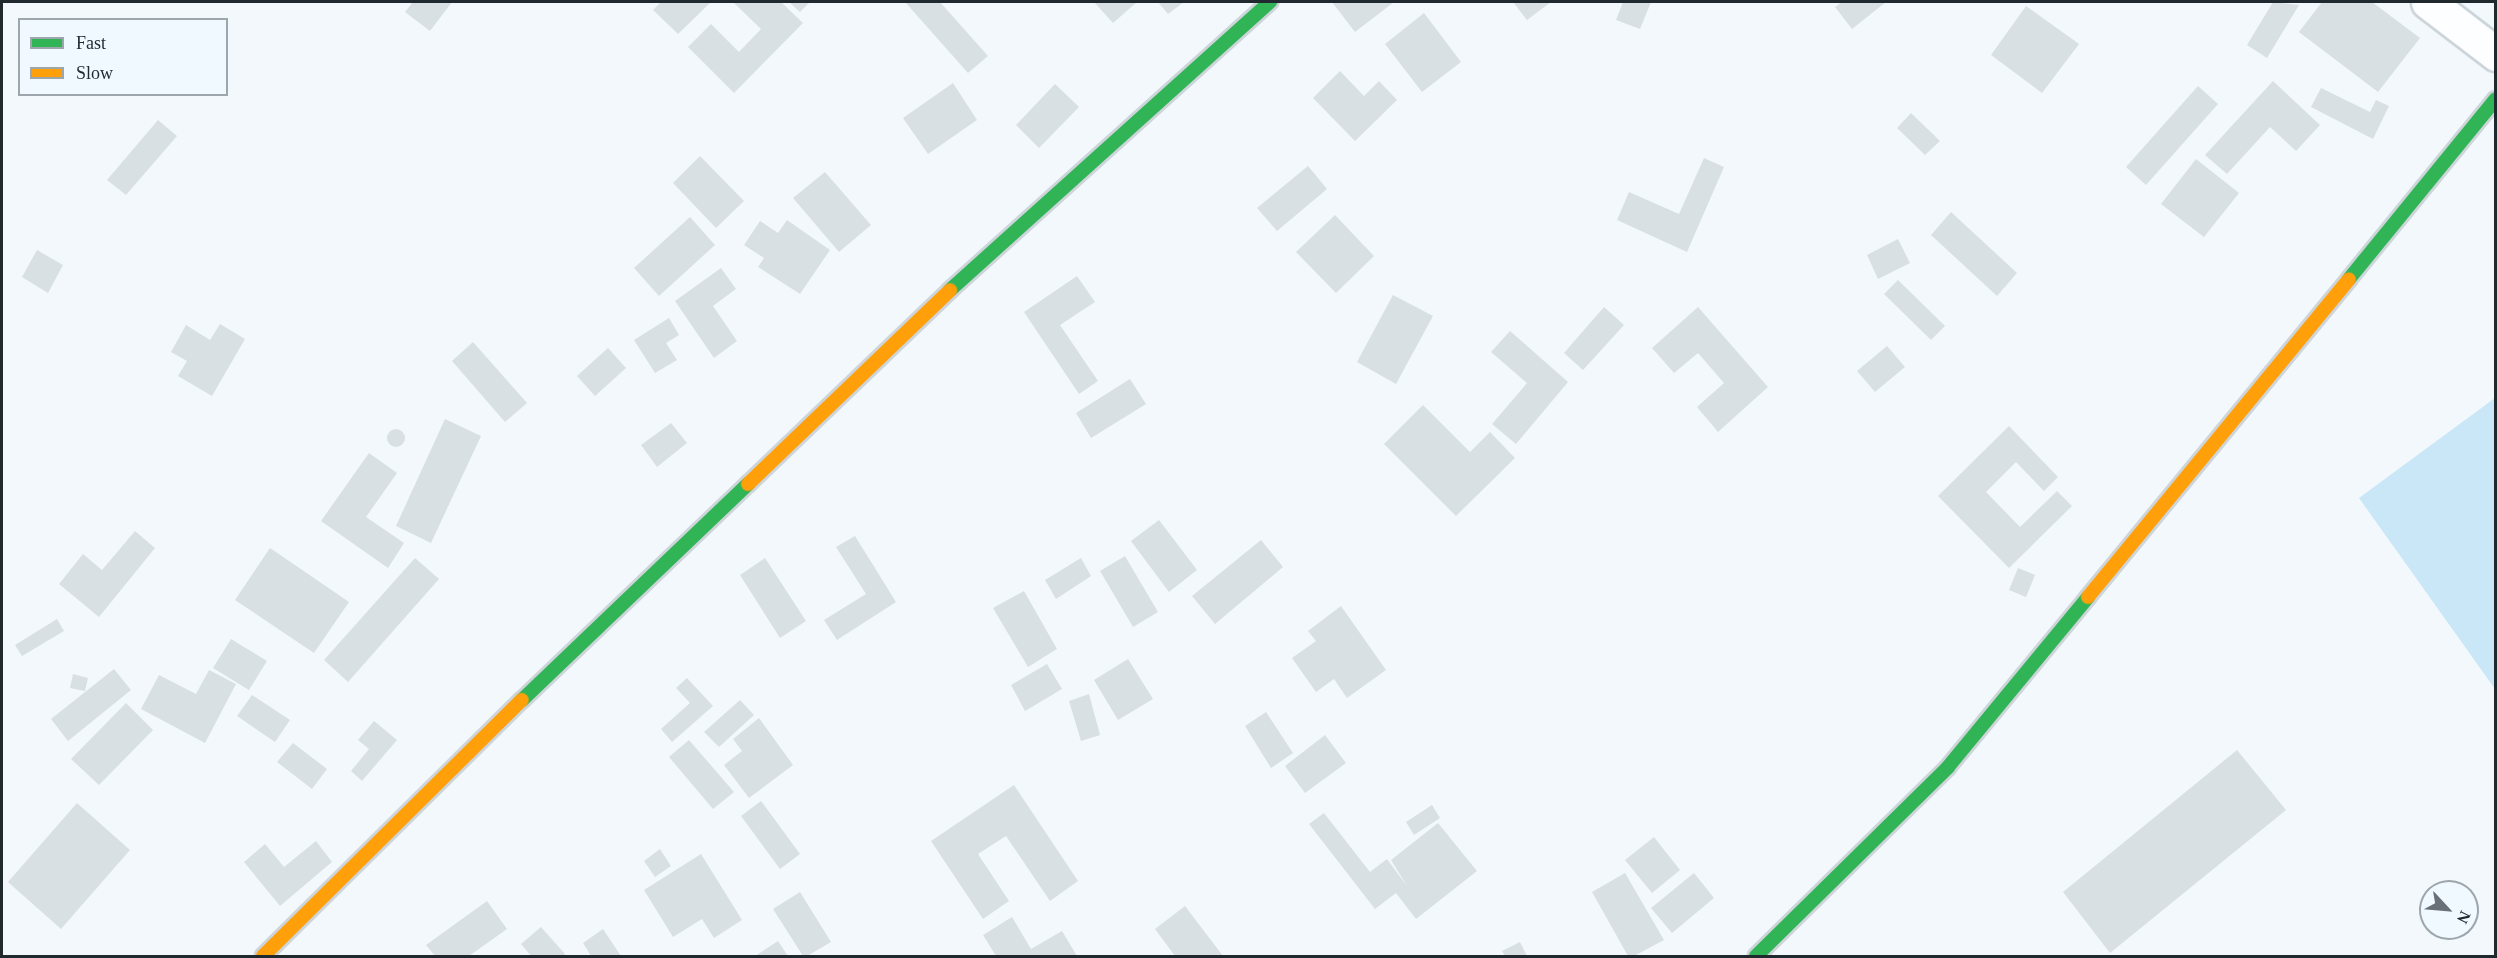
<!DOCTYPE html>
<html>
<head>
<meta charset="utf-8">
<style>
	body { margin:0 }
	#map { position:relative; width:2497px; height:958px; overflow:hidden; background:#f2f8fc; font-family:"Times New Roman",serif }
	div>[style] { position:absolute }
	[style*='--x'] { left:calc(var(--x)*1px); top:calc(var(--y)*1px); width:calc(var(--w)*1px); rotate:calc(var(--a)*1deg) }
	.green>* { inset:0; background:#cae7f7 }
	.building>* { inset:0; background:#d9e0e4 }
	.round { border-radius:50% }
	.roads { filter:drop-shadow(2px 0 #cdd5da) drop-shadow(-2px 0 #cdd5da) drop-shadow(0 2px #cdd5da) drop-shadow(0 -2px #cdd5da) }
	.street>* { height:33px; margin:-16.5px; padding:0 16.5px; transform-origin:16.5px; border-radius:16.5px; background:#fdfeff }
	.fast>* { height:14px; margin:-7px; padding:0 7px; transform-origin:7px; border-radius:7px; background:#30b455 }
	.slow>* { height:14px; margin:-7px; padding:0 7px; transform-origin:7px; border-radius:7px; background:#ff9f0a }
	span { translate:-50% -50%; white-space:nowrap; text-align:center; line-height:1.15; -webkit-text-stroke:5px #eff9ff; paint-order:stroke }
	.frame { position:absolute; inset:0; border:3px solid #1f292e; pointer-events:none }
	.legend { position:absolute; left:18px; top:18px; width:210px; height:78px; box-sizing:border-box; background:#eff9ff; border:2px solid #9ca6ab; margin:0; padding:8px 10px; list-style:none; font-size:18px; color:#1f292e }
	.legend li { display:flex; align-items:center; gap:12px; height:30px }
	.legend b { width:30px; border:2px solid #9ca6ab }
	.north { position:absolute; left:2419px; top:880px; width:60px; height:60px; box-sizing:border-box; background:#eff9ff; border:2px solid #9ca6ab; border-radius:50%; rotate:116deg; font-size:16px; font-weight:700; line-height:24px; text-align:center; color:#1f292e }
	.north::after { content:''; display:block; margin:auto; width:21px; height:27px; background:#697176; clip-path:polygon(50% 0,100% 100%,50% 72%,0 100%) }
</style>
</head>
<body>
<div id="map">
	<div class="green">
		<i style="clip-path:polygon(2495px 398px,2495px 689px,2359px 498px)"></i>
	</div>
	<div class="building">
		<i style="clip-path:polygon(413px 2px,452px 2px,430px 31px,405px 12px)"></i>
		<i style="clip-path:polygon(661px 2px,711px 2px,678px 34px,653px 10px)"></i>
		<i style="clip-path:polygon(733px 2px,781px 2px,803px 23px,734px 93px,688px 47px,711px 24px,739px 52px,761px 29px)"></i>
		<i style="clip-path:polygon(789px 2px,810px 2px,800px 12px)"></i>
		<i style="clip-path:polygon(905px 2px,940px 2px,988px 56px,968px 73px)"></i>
		<i style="clip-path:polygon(1094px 2px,1137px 2px,1113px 23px)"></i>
		<i style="clip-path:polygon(1158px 2px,1184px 2px,1168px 14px)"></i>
		<i style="clip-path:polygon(1332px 2px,1394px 2px,1355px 32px)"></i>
		<i style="clip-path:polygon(1513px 2px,1551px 2px,1527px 20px)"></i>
		<i style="clip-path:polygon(1623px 2px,1651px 2px,1640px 29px,1616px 20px)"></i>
		<i style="clip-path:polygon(1842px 2px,1886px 2px,1852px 29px,1835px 7px)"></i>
		<i style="clip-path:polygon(2273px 2px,2299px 5px,2267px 58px,2247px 45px)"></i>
		<i style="clip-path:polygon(2322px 2px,2372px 2px,2420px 38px,2378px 92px,2299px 32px)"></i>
		<i style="clip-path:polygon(2026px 6px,2079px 44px,2042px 93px,1991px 55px)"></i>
		<i style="clip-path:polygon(1424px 13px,1461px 62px,1422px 92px,1385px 44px)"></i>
		<i style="clip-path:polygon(1340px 71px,1364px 96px,1379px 81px,1397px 100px,1355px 141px,1313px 98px)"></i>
		<i style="clip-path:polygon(2273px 81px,2320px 125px,2296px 151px,2270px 127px,2227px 174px,2205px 155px)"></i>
		<i style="clip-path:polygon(953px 83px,977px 120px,928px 154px,903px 118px)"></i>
		<i style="clip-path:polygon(1055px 84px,1079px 107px,1039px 148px,1016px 125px)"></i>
		<i style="clip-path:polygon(2198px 86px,2218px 104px,2146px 185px,2126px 167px)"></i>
		<i style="clip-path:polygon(2321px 88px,2370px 112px,2376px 100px,2389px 106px,2373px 139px,2311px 107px)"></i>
		<i style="clip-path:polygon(1911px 113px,1940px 141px,1925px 155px,1897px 128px)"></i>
		<i style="clip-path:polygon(158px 120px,177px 136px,126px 195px,107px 180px)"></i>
		<i style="clip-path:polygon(700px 156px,744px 201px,716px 228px,673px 183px)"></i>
		<i style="clip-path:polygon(1704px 158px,1724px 167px,1687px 252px,1617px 220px,1629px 192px,1679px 214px)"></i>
		<i style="clip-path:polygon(2196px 159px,2239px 193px,2204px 237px,2161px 204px)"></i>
		<i style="clip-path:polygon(1308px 166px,1327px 189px,1277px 231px,1257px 208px)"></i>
		<i style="clip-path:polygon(825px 172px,871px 225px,839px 252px,793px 198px)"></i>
		<i style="clip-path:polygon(1951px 212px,2017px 273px,1997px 296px,1931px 235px)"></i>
		<i style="clip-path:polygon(1335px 215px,1374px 256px,1336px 293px,1296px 252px)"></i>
		<i style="clip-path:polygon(690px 217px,715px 245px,659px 296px,634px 268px)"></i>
		<i style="clip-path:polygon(787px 220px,830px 250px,800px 294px,758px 267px,764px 258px,744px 245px,760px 221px,778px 233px)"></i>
		<i style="clip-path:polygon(1898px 239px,1910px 263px,1878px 279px,1867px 255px)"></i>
		<i style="clip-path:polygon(37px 250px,63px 265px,48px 293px,22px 277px)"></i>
		<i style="clip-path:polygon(721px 268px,736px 289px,713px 306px,737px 341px,714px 358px,675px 301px)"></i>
		<i style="clip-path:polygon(1077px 276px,1095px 302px,1060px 325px,1098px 381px,1079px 394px,1024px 312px)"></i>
		<i style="clip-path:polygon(1898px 280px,1945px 326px,1931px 340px,1884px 294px)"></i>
		<i style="clip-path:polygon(1393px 295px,1433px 316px,1396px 384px,1357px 362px)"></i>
		<i style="clip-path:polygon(1604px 307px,1624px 325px,1583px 370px,1564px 353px)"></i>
		<i style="clip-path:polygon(1698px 307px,1768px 387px,1718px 432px,1697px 407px,1724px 383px,1698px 353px,1674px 373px,1652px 348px)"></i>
		<i style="clip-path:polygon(669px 318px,679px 335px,666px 343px,677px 360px,655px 373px,634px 340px)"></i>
		<i style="clip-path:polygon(220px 324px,245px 339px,212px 396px,178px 376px,187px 361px,171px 352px,186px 325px,210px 340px)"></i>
		<i style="clip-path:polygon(1510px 331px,1568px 382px,1516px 444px,1492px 424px,1527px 383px,1491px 352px)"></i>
		<i style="clip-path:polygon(473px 342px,527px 403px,505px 422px,452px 361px)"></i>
		<i style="clip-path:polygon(1887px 346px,1905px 367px,1875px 392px,1857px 371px)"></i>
		<i style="clip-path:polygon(608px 348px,626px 368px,595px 396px,577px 376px)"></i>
		<i style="clip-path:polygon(1130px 379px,1146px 404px,1091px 438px,1076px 413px)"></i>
		<i style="clip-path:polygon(1423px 405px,1470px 452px,1490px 432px,1515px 458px,1456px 516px,1384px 444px)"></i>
		<i style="clip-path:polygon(445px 419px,481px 436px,431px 543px,396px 526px)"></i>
		<i style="clip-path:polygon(671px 423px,687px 443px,657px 467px,641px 445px)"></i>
		<i style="clip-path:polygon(2009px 426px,2058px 477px,2044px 491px,2016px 462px,1986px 492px,2020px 527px,2057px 491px,2072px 506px,2009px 568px,1938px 496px)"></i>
		<i class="round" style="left:387px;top:429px;width:18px;height:18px"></i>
		<i style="clip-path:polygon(369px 453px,397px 473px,366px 517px,404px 543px,388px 568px,321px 521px)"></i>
		<i style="clip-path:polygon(1159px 520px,1197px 570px,1169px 592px,1131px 541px)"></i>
		<i style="clip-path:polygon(135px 531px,155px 548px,99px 617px,59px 584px,83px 554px,102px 570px)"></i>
		<i style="clip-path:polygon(855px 536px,896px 602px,837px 640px,824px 620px,866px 594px,836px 547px)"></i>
		<i style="clip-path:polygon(1261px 540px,1283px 567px,1215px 624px,1192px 596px)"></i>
		<i style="clip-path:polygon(270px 548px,349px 602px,314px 653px,235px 600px)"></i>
		<i style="clip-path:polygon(1125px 556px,1158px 612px,1133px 627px,1100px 571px)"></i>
		<i style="clip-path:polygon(415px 558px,439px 579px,348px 682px,324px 660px)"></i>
		<i style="clip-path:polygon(765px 558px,806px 621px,780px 638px,740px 575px)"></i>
		<i style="clip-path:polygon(1081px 558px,1091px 576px,1056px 599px,1045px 580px)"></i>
		<i style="clip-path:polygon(2018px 568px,2035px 575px,2026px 597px,2009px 590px)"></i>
		<i style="clip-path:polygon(1024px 591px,1057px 649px,1028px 667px,993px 608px)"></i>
		<i style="clip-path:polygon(1341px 606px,1386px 670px,1347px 698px,1334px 679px,1316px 692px,1292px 658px,1316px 641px,1308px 631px)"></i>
		<i style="clip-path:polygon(57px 619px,64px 631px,22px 656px,15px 645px)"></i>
		<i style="clip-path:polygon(231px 639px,267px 661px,249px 690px,213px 668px)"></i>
		<i style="clip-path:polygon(1128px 659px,1153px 699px,1118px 720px,1094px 680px)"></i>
		<i style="clip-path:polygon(1047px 664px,1062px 689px,1025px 711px,1011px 685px)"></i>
		<i style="clip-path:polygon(114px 669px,131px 690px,68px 741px,51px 719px)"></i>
		<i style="clip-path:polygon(209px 670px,236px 684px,205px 743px,141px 709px,159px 675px,196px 694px)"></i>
		<i style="clip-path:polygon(73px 674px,88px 678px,85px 691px,70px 688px)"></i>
		<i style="clip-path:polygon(687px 678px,713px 706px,672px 742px,661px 729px,690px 703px,676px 688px)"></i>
		<i style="clip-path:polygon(1089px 694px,1100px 735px,1081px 741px,1069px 701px)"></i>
		<i style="clip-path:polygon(252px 695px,290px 720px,275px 742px,237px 716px)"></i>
		<i style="clip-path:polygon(740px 700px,754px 715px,719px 747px,704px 732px)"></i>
		<i style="clip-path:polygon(126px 703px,153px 730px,99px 785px,71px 759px)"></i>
		<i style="clip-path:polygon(1266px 712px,1293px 753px,1271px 768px,1245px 726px)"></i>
		<i style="clip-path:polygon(759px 718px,793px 765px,749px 798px,724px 765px,742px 751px,733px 739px)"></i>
		<i style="clip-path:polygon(374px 721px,397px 740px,362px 781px,351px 771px,369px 749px,358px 740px)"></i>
		<i style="clip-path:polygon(1325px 735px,1346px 763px,1305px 793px,1285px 766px)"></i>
		<i style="clip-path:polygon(689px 740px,734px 792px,713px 809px,669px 757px)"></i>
		<i style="clip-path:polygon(293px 743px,327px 769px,312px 789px,277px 762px)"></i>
		<i style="clip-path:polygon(2237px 750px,2286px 810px,2110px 953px,2063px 892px)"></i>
		<i style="clip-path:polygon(1014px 785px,1078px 881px,1050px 901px,1006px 836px,978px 854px,1009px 901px,983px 919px,931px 841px)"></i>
		<i style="clip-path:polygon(761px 801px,800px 854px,780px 869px,741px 816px)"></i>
		<i style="clip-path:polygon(77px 803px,130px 850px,61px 929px,8px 882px)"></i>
		<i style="clip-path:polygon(1432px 805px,1440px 818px,1414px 835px,1406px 822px)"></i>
		<i style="clip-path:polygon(1324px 813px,1370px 872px,1387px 859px,1407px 886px,1391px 860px,1438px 823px,1477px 871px,1416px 919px,1396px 893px,1375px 909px,1309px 824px)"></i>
		<i style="clip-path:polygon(1654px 837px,1680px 870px,1652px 893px,1625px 860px)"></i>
		<i style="clip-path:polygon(316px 841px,332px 862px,280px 906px,244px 862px,265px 844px,284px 867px)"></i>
		<i style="clip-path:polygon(660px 849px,671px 866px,655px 877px,644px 861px)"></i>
		<i style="clip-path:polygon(701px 854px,742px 920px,714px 938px,702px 919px,673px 937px,644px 890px)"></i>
		<i style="clip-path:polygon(1625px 873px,1664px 940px,1634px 956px,1628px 956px,1592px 892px)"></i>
		<i style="clip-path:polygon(1694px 873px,1714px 898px,1672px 933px,1651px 908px)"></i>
		<i style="clip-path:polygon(800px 892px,831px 942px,807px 956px,803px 956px,773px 909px)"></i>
		<i style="clip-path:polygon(487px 901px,507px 929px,469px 956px,435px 956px,426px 945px)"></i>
		<i style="clip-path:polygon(1185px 906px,1223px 956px,1175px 956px,1155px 929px)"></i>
		<i style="clip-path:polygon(1012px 917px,1031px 949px,1062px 931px,1077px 956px,996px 956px,983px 935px)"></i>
		<i style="clip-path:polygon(541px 927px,565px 954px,563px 956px,531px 956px,521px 944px)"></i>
		<i style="clip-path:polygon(603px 929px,621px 956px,591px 956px,583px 943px)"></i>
		<i style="clip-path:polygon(778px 941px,788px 956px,755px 956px)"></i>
		<i style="clip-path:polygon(1520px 942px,1527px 956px,1505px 956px,1502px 951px)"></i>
	</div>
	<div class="roads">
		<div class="street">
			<i style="--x:2428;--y:2;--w:86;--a:37.4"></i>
		</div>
		<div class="fast">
			<i style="--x:2349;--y:279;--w:232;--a:-50.8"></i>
			<i style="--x:950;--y:290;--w:431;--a:-42"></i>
			<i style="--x:522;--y:700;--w:313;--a:-43.7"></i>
			<i style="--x:1756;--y:956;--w:269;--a:-44.5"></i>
			<i style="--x:1948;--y:767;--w:220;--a:-50.5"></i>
		</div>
		<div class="slow">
			<i style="--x:748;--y:484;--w:280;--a:-43.8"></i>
			<i style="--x:2088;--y:597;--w:411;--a:-50.6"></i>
			<i style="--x:263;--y:956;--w:364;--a:-44.7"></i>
		</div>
	</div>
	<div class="frame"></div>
	<ul class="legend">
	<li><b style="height:8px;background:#30b455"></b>Fast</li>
	<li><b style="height:8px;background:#ff9f0a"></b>Slow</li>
	</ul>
	<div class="north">N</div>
</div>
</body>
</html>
